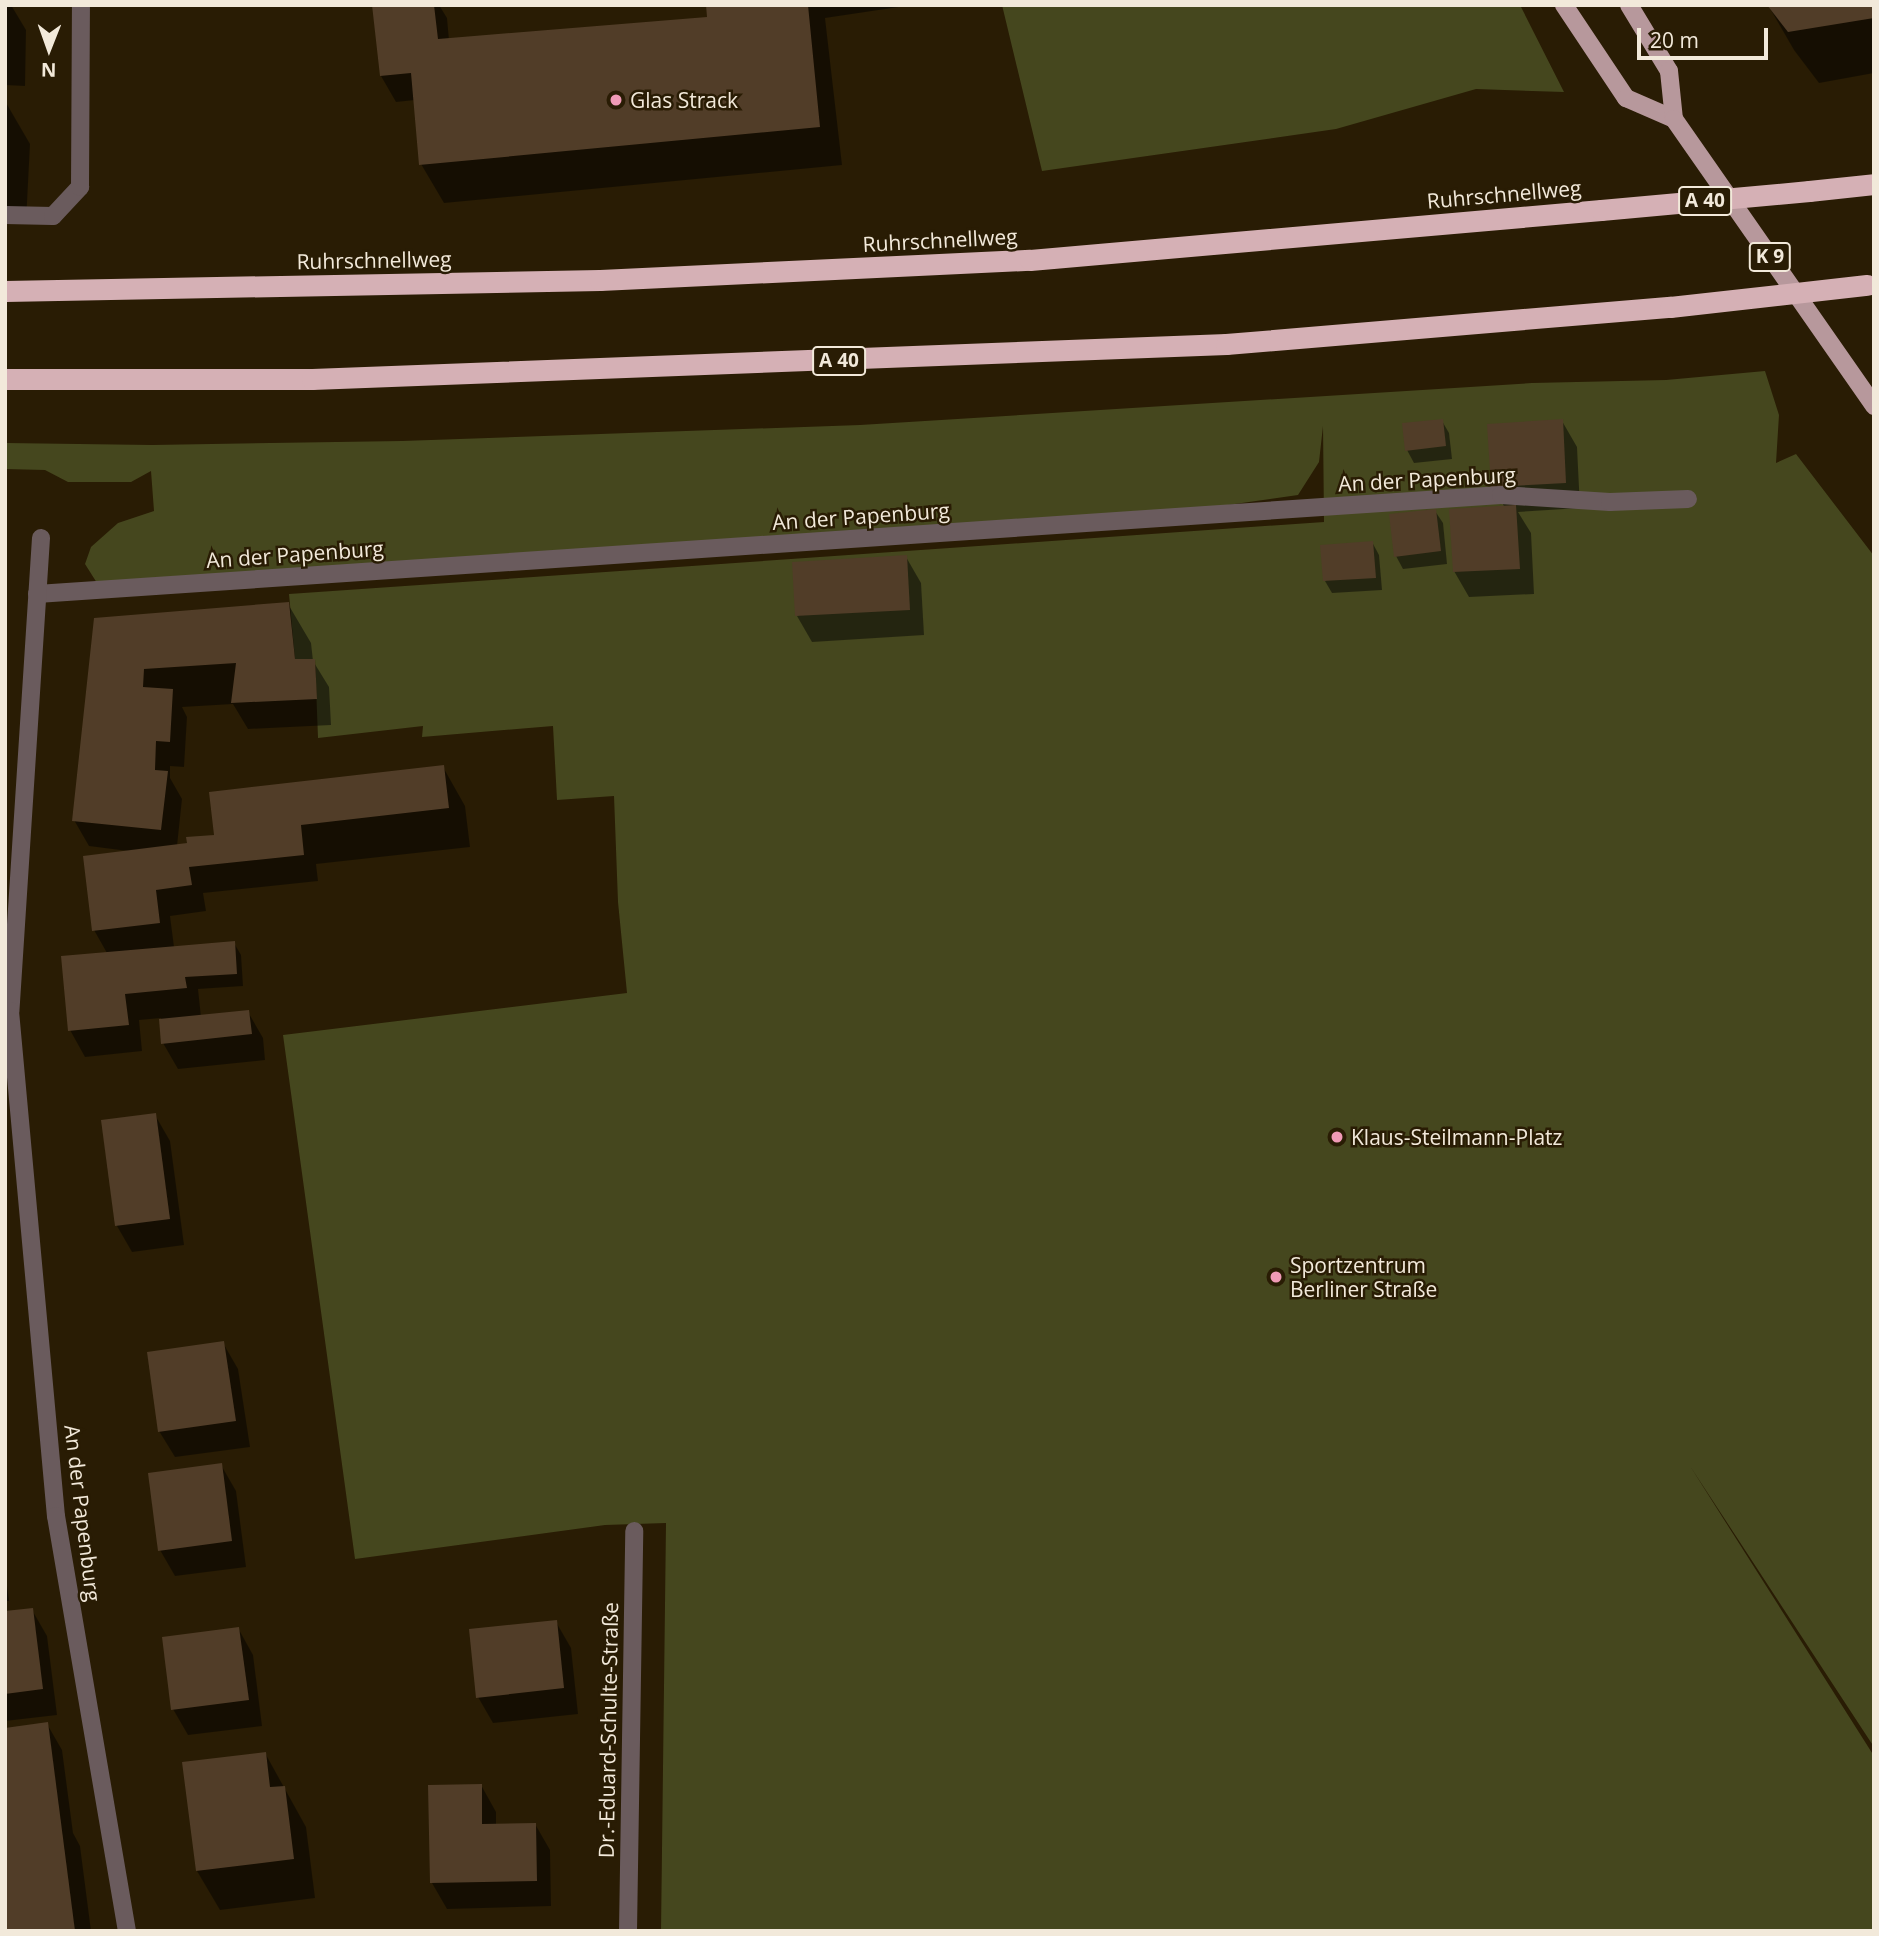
<!DOCTYPE html>
<html>
<head>
<meta charset="utf-8">
<style>
	body { margin:0 }
	#map { position:relative; width:1879px; height:1936px; overflow:hidden; background:#291c04; font-family:"Open Sans",sans-serif }
	div>[style] { position:absolute }
	[style*='--x'] { left:calc(var(--x)*1px); top:calc(var(--y)*1px); width:calc(var(--w)*1px); rotate:calc(var(--a)*1deg) }
	.green>* { inset:0; background:#45471e }
	.shadow>* { inset:0; background:#0007 }
	.building>* { inset:0; background:#513d28 }
	.lane>* { height:18px; margin:-9px; padding:0 9px; transform-origin:9px; border-radius:9px; background:#6a5b5d }
	.street>* { height:18px; margin:-9px; padding:0 9px; transform-origin:9px; border-radius:9px; background:#6a5b5d }
	.primary>* { height:18px; margin:-9px; padding:0 9px; transform-origin:9px; border-radius:9px; background:#b7989c }
	.highway>* { height:21px; margin:-10.5px; padding:0 10.5px; transform-origin:10.5px; border-radius:10.5px; background:#d5b0b5 }
	.highway-bridge>* { height:21px; margin:-10.5px; padding:0 10.5px; transform-origin:10.5px; border-radius:10.5px; background:#d5b0b5 }
	.dots>* { width:19px; height:19px; translate:-50% -50%; box-sizing:border-box; border:4px solid #291c04; border-radius:50% }
	span { translate:-50% -50%; white-space:nowrap; text-align:center; line-height:1.15; -webkit-text-stroke:5px #291c04; paint-order:stroke }
	.shield-label span { padding:2px 5px; background:#291c04; border:2px solid; border-radius:5px; -webkit-text-stroke-width:0 }
	.shield-label { font-size:19px; color:#f2e9da; font-weight:700 }
	.poi-label { font-size:21px; color:#f2e9da }
	.left { translate:0 -50%; text-align:left }
	.street-label { font-size:21px; color:#f2e9da }
	.frame { position:absolute; inset:0; border:7px solid #f2e9da; pointer-events:none }
	.north { position:absolute; left:14px; top:14px; width:70px; height:70px; -webkit-text-stroke:5px #291c04; paint-order:stroke; rotate:181deg; font-size:19px; font-weight:700; line-height:28px; text-align:center; color:#f2e9da }
	.north::after { content:''; display:block; margin:auto; width:24px; height:32px; background:#f2e9da; clip-path:polygon(50% 0,100% 100%,50% 72%,0 100%) }
	.scale { position:absolute; left:1637px; top:28px; width:131px; height:32px; box-sizing:border-box; border:4px solid #f2e9da; border-top:0; padding-left:9px; font-size:21px; line-height:24px; white-space:nowrap; color:#f2e9da; -webkit-text-stroke:5px #291c04; paint-order:stroke }
</style>
</head>
<body>
<div id="map">
	<div class="green">
		<i style="clip-path:polygon(1002px 5px,1520px 5px,1564px 92px,1476px 89px,1336px 129px,1042px 171px)"></i>
		<i style="clip-path:polygon(1765px 371px,1779px 415px,1776px 463px,1796px 454px,1874px 556px,1874px 1747px,1690px 1466px,1874px 1756px,1874px 1931px,661px 1931px,666px 1523px,605px 1525px,355px 1559px,283px 1035px,627px 993px,618px 902px,614px 796px,557px 800px,553px 726px,422px 737px,423px 726px,318px 738px,315px 659px,295px 659px,289px 594px,1324px 522px,1323px 426px,1319px 462px,1298px 495px,1150px 516px,97px 583px,85px 564px,91px 547px,118px 523px,154px 511px,151px 471px,131px 482px,68px 482px,45px 470px,5px 469px,5px 443px,152px 445px,402px 441px,860px 425px,1532px 383px,1666px 380px)"></i>
	</div>
	<div class="shadow">
		<i style="clip-path:polygon(5px 5px,11px 5px,26px 30px,25px 86px,5px 85px)"></i>
		<i style="clip-path:polygon(374px 5px,439px 5px,447px 18px,449px 40px,709px 19px,707px 5px,912px 5px,825px 18px,842px 165px,444px 203px,421px 164px,415px 100px,396px 102px,381px 76px)"></i>
		<i style="clip-path:polygon(1768px 5px,1874px 5px,1874px 73px,1819px 83px,1794px 50px)"></i>
		<i style="clip-path:polygon(5px 101px,30px 144px,26px 222px,5px 221px)"></i>
		<i style="clip-path:polygon(1442px 421px,1449px 433px,1452px 459px,1414px 463px,1407px 450px)"></i>
		<i style="clip-path:polygon(1562px 421px,1577px 447px,1580px 508px,1518px 512px,1531px 533px,1534px 594px,1469px 597px,1454px 571px,1505px 508px,1493px 486px)"></i>
		<i style="clip-path:polygon(1435px 511px,1443px 523px,1447px 564px,1403px 569px,1396px 556px)"></i>
		<i style="clip-path:polygon(1372px 542px,1379px 555px,1382px 590px,1332px 593px,1325px 581px)"></i>
		<i style="clip-path:polygon(906px 557px,921px 583px,924px 635px,812px 642px,797px 616px)"></i>
		<i style="clip-path:polygon(288px 604px,311px 643px,313px 661px,329px 687px,331px 725px,248px 729px,233px 704px,182px 707px,187px 717px,184px 767px,170px 766px,170px 778px,182px 799px,177px 846px,443px 767px,465px 806px,470px 847px,316px 864px,318px 881px,203px 893px,206px 911px,170px 916px,174px 947px,234px 943px,241px 955px,243px 986px,198px 989px,201px 1017px,248px 1012px,263px 1038px,265px 1060px,178px 1069px,163px 1043px,161px 1018px,139px 1020px,142px 1051px,85px 1057px,70px 1030px,107px 953px,94px 930px,128px 851px,89px 846px,74px 820px,90px 673px)"></i>
		<i style="clip-path:polygon(155px 1115px,170px 1141px,184px 1245px,132px 1252px,117px 1226px)"></i>
		<i style="clip-path:polygon(223px 1343px,238px 1369px,250px 1447px,175px 1457px,159px 1431px)"></i>
		<i style="clip-path:polygon(221px 1465px,236px 1491px,246px 1567px,175px 1576px,160px 1550px)"></i>
		<i style="clip-path:polygon(5px 1571px,9px 1601px,5px 1601px)"></i>
		<i style="clip-path:polygon(32px 1610px,47px 1636px,57px 1715px,5px 1721px,5px 1613px)"></i>
		<i style="clip-path:polygon(556px 1622px,571px 1648px,578px 1714px,493px 1723px,478px 1697px)"></i>
		<i style="clip-path:polygon(238px 1628px,253px 1655px,262px 1726px,188px 1735px,173px 1709px)"></i>
		<i style="clip-path:polygon(47px 1724px,62px 1750px,73px 1833px,80px 1846px,91px 1931px,5px 1931px)"></i>
		<i style="clip-path:polygon(265px 1753px,306px 1827px,315px 1898px,220px 1910px,197px 1871px)"></i>
		<i style="clip-path:polygon(481px 1785px,496px 1812px,496px 1825px,535px 1824px,550px 1850px,551px 1906px,447px 1909px,432px 1883px)"></i>
	</div>
	<div class="building">
		<i style="clip-path:polygon(372px 5px,434px 5px,438px 39px,707px 17px,706px 5px,808px 5px,820px 127px,419px 165px,411px 73px,380px 76px)"></i>
		<i style="clip-path:polygon(1767px 5px,1874px 5px,1874px 18px,1788px 32px)"></i>
		<i style="clip-path:polygon(1443px 419px,1446px 446px,1405px 451px,1402px 423px)"></i>
		<i style="clip-path:polygon(1563px 419px,1566px 483px,1491px 487px,1487px 424px)"></i>
		<i style="clip-path:polygon(1516px 505px,1520px 569px,1453px 572px,1449px 509px)"></i>
		<i style="clip-path:polygon(1436px 509px,1441px 551px,1394px 557px,1389px 514px)"></i>
		<i style="clip-path:polygon(1373px 541px,1376px 578px,1323px 581px,1320px 545px)"></i>
		<i style="clip-path:polygon(907px 555px,910px 610px,795px 616px,792px 562px)"></i>
		<i style="clip-path:polygon(289px 602px,295px 659px,315px 659px,317px 699px,231px 703px,236px 663px,144px 669px,143px 687px,173px 689px,170px 742px,156px 741px,155px 770px,168px 771px,161px 830px,72px 821px,94px 618px)"></i>
		<i style="clip-path:polygon(444px 765px,449px 808px,301px 825px,304px 855px,189px 867px,192px 885px,156px 890px,160px 923px,92px 931px,83px 856px,187px 843px,186px 837px,214px 835px,209px 792px)"></i>
		<i style="clip-path:polygon(235px 941px,237px 974px,185px 977px,187px 988px,125px 994px,129px 1025px,68px 1031px,61px 956px)"></i>
		<i style="clip-path:polygon(249px 1010px,252px 1034px,161px 1044px,159px 1019px)"></i>
		<i style="clip-path:polygon(156px 1113px,170px 1219px,115px 1226px,101px 1120px)"></i>
		<i style="clip-path:polygon(224px 1341px,236px 1421px,158px 1432px,147px 1352px)"></i>
		<i style="clip-path:polygon(222px 1463px,232px 1541px,158px 1551px,148px 1473px)"></i>
		<i style="clip-path:polygon(33px 1608px,43px 1689px,5px 1694px,5px 1611px)"></i>
		<i style="clip-path:polygon(557px 1620px,564px 1688px,476px 1698px,469px 1629px)"></i>
		<i style="clip-path:polygon(239px 1627px,249px 1700px,171px 1710px,162px 1637px)"></i>
		<i style="clip-path:polygon(48px 1722px,75px 1931px,5px 1931px,5px 1728px)"></i>
		<i style="clip-path:polygon(266px 1752px,270px 1787px,285px 1786px,294px 1859px,196px 1871px,182px 1762px)"></i>
		<i style="clip-path:polygon(482px 1784px,482px 1824px,536px 1823px,537px 1881px,430px 1883px,428px 1785px)"></i>
	</div>
	<div class="lane">
		<i style="--x:37;--y:594;--w:1467;--a:-3.87"></i>
		<i style="--x:1501;--y:495;--w:109;--a:3.7"></i>
		<i style="--x:1610;--y:502;--w:78;--a:-2.2"></i>
	</div>
	<div class="street">
		<i style="--x:5;--y:215;--w:48;--a:1.2"></i>
		<i style="--x:53;--y:216;--w:40;--a:-47"></i>
		<i style="--x:80;--y:187;--w:182;--a:-89.7"></i>
		<i style="--x:41;--y:538;--w:474;--a:93.7"></i>
		<i style="--x:10;--y:1011;--w:507;--a:84.8"></i>
		<i style="--x:56;--y:1516;--w:421;--a:80.3"></i>
		<i style="--x:628;--y:1931;--w:400;--a:-89.1"></i>
	</div>
	<div class="primary">
		<i style="--x:1564;--y:5;--w:112;--a:56.3"></i>
		<i style="--x:1626;--y:98;--w:52;--a:23.6"></i>
		<i style="--x:1629;--y:5;--w:77;--a:58.8"></i>
		<i style="--x:1669;--y:71;--w:48;--a:84.1"></i>
		<i style="--x:1674;--y:119;--w:350;--a:55.1"></i>
	</div>
	<div class="highway">
		<i style="--x:1809;--y:191;--w:65;--a:-6.1"></i>
		<i style="--x:5;--y:291;--w:595;--a:-1.06"></i>
		<i style="--x:600;--y:280;--w:430;--a:-2.7"></i>
		<i style="--x:1030;--y:260;--w:573;--a:-5"></i>
		<i style="--x:5;--y:379;--w:307;--a:0"></i>
		<i style="--x:312;--y:379;--w:915;--a:-2.19"></i>
		<i style="--x:1226;--y:344;--w:446;--a:-4.8"></i>
	</div>
	<div class="highway-bridge">
		<i style="--x:1601;--y:210;--w:209;--a:-5.2"></i>
		<i style="--x:1670;--y:307;--w:198;--a:-6.4"></i>
	</div>
	<div class="dots">
		<i style="left:616px;top:100px;background:#f09ab6"></i>
		<i style="left:1337px;top:1137px;background:#f09ab6"></i>
		<i style="left:1276px;top:1277px;background:#f09ab6"></i>
	</div>
	<div class="shield-label">
		<span style="left:1705px;top:201px">A 40</span>
		<span style="left:1770px;top:257px">K 9</span>
		<span style="left:839px;top:361px">A 40</span>
	</div>
	<div class="poi-label">
		<span class="left" style="left:630px;top:100px">Glas Strack</span>
		<span class="left" style="left:1351px;top:1137px">Klaus-Steilmann-Platz</span>
		<span class="left" style="left:1290px;top:1277px">Sportzentrum<br>Berliner Straße</span>
	</div>
	<div class="street-label">
		<span style="left:1504px;top:194px;rotate:-5deg">Ruhrschnellweg</span>
		<span style="left:940px;top:240px;rotate:-3deg">Ruhrschnellweg</span>
		<span style="left:374px;top:260px;rotate:-1deg">Ruhrschnellweg</span>
		<span style="left:1427px;top:479px;rotate:-3deg">An der Papenburg</span>
		<span style="left:861px;top:516px;rotate:-4deg">An der Papenburg</span>
		<span style="left:295px;top:554px;rotate:-4deg">An der Papenburg</span>
		<span style="left:83px;top:1513px;rotate:83deg">An der Papenburg</span>
		<span style="left:608px;top:1730px;rotate:-89deg">Dr.-Eduard-Schulte-Straße</span>
	</div>
	<div class="frame"></div>
	<div class="north">N</div>
	<div class="scale">20 m</div>
</div>
</body>
</html>
